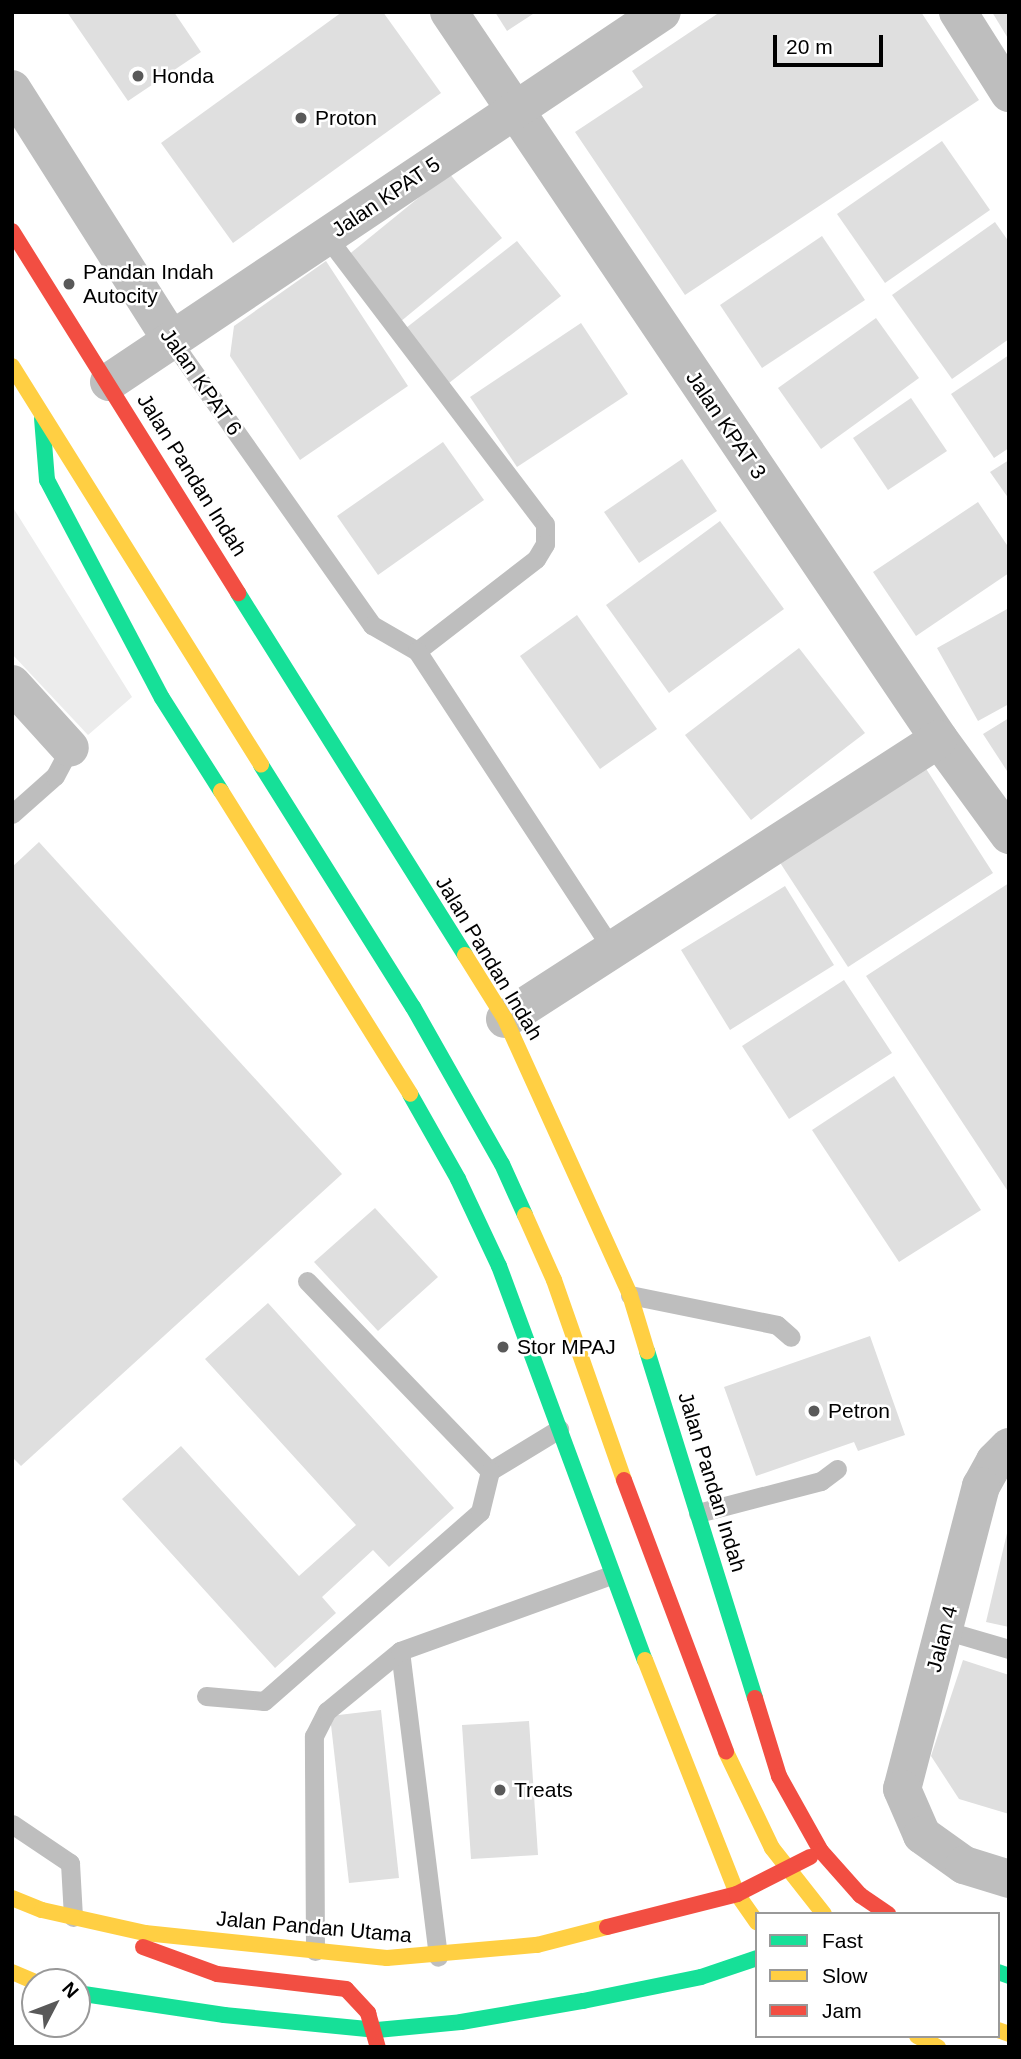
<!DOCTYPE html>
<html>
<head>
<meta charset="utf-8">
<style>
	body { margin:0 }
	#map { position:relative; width:1021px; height:2059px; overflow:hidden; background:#fff; font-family:Helvetica,sans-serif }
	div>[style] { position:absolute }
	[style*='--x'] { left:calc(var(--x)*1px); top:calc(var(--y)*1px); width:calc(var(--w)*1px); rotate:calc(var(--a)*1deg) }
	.green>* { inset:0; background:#ececec }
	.building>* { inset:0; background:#dfdfdf }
	.lane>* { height:19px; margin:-9.5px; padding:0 9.5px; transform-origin:9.5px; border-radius:9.5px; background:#bebebe }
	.street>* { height:38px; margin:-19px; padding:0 19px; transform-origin:19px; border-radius:19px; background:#bebebe }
	.fast>* { height:16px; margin:-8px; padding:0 8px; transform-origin:8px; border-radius:8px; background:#16e098 }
	.slow>* { height:16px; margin:-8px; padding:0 8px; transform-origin:8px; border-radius:8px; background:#ffcf43 }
	.jam>* { height:16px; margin:-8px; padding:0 8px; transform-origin:8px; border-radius:8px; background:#f24e42 }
	.dots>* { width:19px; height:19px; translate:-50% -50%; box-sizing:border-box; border:4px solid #fff; border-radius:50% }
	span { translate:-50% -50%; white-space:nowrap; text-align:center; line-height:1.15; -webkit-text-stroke:5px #fff; paint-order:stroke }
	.poi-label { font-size:21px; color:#000 }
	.left { translate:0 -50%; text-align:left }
	.street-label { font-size:21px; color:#000 }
	.frame { position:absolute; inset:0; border:14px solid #000; pointer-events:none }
	.legend { position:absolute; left:755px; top:1912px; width:245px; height:126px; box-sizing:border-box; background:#fff; border:2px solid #999; margin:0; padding:9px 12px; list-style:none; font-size:21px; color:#000 }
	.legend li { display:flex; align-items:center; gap:14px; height:35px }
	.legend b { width:35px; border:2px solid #999 }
	.north { position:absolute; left:21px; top:1968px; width:70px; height:70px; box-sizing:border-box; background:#fff; border:2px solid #999; border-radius:50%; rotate:48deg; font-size:19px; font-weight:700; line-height:28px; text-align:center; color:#000 }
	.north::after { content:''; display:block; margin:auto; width:24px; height:32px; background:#595959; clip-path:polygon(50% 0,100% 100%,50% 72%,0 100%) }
	.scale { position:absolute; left:773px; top:35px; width:110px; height:32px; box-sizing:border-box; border:4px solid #000; border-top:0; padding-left:9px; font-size:21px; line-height:24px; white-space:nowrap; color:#000; -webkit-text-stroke:5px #fff; paint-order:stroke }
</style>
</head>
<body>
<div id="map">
	<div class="green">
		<i style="clip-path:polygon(12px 506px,132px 697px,88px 735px,12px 654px)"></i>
	</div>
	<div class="building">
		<i style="clip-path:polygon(67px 12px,174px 12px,201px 52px,128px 101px)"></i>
		<i style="clip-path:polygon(342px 12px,383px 12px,441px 93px,233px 243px,161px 143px)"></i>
		<i style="clip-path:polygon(495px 12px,536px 12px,507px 31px)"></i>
		<i style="clip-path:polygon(720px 12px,921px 12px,979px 100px,685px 295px,575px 132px,643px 87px,632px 71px)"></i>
		<i style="clip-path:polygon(992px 12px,1009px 12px,1009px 40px)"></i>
		<i style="clip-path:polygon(942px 141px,990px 210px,885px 283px,837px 214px)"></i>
		<i style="clip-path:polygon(449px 173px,502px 238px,400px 322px,347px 256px)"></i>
		<i style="clip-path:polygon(995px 222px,1009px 242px,1009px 339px,952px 379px,892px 295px)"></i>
		<i style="clip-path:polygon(822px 236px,865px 300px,762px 368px,720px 305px)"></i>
		<i style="clip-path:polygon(517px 241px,561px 296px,449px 383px,406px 328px)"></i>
		<i style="clip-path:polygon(326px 261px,408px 386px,300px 460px,230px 356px,234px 326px)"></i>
		<i style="clip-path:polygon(876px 318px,919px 378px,821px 449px,778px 388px)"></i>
		<i style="clip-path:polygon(581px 323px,628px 394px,517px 467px,470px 397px)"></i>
		<i style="clip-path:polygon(1009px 355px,1009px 448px,994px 458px,951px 394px)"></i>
		<i style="clip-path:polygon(911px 398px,947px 451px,888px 490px,853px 438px)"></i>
		<i style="clip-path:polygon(443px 442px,484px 500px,378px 575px,337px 516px)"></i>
		<i style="clip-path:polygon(682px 459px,717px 511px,639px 563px,604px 512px)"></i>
		<i style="clip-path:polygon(1009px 460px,1009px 499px,990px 472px)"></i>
		<i style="clip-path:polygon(978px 502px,1009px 548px,1009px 573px,916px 636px,873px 572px)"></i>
		<i style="clip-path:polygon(720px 521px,784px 609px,669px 693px,606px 605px)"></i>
		<i style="clip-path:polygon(1009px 608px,1009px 704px,978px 721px,937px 648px)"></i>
		<i style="clip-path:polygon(577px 615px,657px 729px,600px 769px,520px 656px)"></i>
		<i style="clip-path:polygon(799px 648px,865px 733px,751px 820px,685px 735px)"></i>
		<i style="clip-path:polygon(1009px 718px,1009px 774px,983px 734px)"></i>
		<i style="clip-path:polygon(923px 764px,993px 873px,848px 967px,777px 858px)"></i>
		<i style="clip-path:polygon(39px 842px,342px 1174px,21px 1466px,12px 1457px,12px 867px)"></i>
		<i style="clip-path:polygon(1009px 883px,1009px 1193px,866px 976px)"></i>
		<i style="clip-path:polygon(785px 886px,834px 965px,730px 1030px,681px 950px)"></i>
		<i style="clip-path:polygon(844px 980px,892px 1053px,789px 1119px,742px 1046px)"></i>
		<i style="clip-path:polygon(894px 1076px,981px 1210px,899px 1262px,812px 1130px)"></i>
		<i style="clip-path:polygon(375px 1208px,438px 1277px,378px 1331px,314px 1262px)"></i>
		<i style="clip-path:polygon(268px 1303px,454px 1508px,389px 1567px,373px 1550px,322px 1597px,336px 1613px,275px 1668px,122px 1499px,181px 1446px,299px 1576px,356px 1525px,205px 1359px)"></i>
		<i style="clip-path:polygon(870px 1336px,905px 1435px,858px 1451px,854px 1442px,756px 1476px,724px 1387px)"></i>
		<i style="clip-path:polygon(1008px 1529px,1009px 1529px,1009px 1627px,986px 1622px)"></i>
		<i style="clip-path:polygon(963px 1660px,1009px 1675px,1009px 1814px,959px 1799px,931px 1756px)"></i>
		<i style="clip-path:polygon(381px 1710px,399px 1878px,349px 1883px,330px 1716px)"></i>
		<i style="clip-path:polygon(529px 1721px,538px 1855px,471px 1859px,462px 1725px)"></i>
	</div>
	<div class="lane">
		<i style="--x:327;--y:237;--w:360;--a:52.8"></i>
		<i style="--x:545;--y:524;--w:20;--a:90"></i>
		<i style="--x:545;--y:544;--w:17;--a:121"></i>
		<i style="--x:536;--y:559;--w:150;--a:142.3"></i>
		<i style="--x:171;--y:340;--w:349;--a:54.8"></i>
		<i style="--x:372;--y:625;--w:52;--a:30"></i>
		<i style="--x:417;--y:651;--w:358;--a:56.8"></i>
		<i style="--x:12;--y:814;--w:57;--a:-41.5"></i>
		<i style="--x:55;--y:776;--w:32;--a:-62"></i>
		<i style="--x:307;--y:1281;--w:264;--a:46.1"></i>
		<i style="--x:490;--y:1471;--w:81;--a:-31.3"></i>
		<i style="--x:630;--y:1295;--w:150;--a:11.5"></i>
		<i style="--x:777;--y:1325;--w:18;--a:41"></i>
		<i style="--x:698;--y:1513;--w:127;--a:-14.6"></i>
		<i style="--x:821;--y:1481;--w:20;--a:-37"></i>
		<i style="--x:944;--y:1630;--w:68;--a:16.3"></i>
		<i style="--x:400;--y:1651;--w:308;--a:82.9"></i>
		<i style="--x:206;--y:1696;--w:58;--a:4.9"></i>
		<i style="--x:264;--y:1701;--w:287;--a:-41.2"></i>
		<i style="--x:480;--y:1512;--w:42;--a:-76.3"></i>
		<i style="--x:12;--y:1824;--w:70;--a:33.9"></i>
		<i style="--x:70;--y:1863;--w:54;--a:86.8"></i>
		<i style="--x:315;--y:1951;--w:215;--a:-90.3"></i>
		<i style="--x:314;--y:1736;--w:28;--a:-63"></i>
		<i style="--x:327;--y:1711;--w:94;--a:-39.4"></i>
		<i style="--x:400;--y:1651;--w:224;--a:-19.8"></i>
	</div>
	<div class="street">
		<i style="--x:449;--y:12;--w:877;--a:56.02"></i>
		<i style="--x:939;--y:739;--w:119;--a:53.9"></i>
		<i style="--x:958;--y:12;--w:96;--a:57.8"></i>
		<i style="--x:12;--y:89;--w:297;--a:57.6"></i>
		<i style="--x:109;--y:382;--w:665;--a:-33.79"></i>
		<i style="--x:12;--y:684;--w:86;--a:47.8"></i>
		<i style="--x:505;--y:1019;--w:516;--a:-32.83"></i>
		<i style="--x:1009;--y:1447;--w:20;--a:135"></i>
		<i style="--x:995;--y:1461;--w:29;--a:119"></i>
		<i style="--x:981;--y:1486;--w:313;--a:104.6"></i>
		<i style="--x:902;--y:1789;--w:50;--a:66.5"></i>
		<i style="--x:922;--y:1835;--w:52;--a:35.5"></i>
		<i style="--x:964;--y:1865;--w:47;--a:17.3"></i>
	</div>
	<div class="fast">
		<i style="--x:42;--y:418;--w:62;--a:85.4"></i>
		<i style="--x:47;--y:480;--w:246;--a:62.2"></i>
		<i style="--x:162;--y:698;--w:110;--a:57.6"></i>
		<i style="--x:238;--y:593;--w:427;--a:57.9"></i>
		<i style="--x:261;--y:765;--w:286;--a:57.9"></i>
		<i style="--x:413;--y:1007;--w:180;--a:60.5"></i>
		<i style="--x:502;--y:1164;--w:56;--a:65.7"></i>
		<i style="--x:410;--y:1094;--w:98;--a:60.5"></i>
		<i style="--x:458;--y:1179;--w:96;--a:64.8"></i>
		<i style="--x:499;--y:1266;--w:420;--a:69.7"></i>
		<i style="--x:647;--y:1351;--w:363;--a:72.7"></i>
		<i style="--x:998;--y:1972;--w:12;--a:20"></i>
		<i style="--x:77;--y:1993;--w:149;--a:8.5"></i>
		<i style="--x:224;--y:2015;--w:154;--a:5.6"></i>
		<i style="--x:377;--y:2030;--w:84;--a:-5.4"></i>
		<i style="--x:461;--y:2022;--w:124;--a:-9.8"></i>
		<i style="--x:583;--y:2001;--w:120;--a:-11.5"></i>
		<i style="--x:701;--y:1977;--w:59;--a:-18.7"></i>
	</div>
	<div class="slow">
		<i style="--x:12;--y:366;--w:470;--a:58"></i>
		<i style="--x:221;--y:791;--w:357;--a:58"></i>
		<i style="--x:465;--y:955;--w:75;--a:58"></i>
		<i style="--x:505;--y:1019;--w:303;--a:65.6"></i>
		<i style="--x:630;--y:1295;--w:59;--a:73.1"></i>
		<i style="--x:525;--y:1215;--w:71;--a:66"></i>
		<i style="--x:554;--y:1280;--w:212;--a:70.7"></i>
		<i style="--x:645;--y:1660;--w:251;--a:68.5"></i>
		<i style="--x:737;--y:1894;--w:35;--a:55"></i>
		<i style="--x:726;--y:1752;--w:106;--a:64.4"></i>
		<i style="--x:772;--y:1848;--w:84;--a:51.8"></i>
		<i style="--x:12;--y:1898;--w:32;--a:22"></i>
		<i style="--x:42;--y:1910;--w:106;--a:12.6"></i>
		<i style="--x:145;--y:1933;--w:243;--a:5.9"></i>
		<i style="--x:387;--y:1958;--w:151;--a:-5"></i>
		<i style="--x:537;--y:1945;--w:72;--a:-14.4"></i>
		<i style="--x:12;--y:1972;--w:25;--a:23"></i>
		<i style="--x:998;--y:2030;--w:12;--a:20"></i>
		<i style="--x:917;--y:2036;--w:24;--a:28"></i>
	</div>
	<div class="jam">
		<i style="--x:12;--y:231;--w:427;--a:58"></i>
		<i style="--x:624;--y:1480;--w:290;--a:69.4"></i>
		<i style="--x:755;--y:1698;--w:82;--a:72.9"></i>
		<i style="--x:779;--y:1776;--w:86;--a:60.8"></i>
		<i style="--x:821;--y:1851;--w:59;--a:48.4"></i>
		<i style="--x:860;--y:1895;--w:34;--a:34"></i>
		<i style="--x:607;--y:1927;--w:134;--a:-14.2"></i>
		<i style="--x:737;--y:1894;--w:82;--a:-26.9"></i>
		<i style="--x:143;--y:1947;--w:79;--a:20"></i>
		<i style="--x:217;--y:1974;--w:130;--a:6.6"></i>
		<i style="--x:346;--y:1989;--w:33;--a:47"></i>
		<i style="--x:368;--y:2013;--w:35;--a:74"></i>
	</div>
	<div class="dots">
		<i style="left:138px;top:76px;background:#595959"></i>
		<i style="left:301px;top:118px;background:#595959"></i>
		<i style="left:69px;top:284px;background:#595959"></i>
		<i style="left:503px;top:1347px;background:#595959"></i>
		<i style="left:814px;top:1411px;background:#595959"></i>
		<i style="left:500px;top:1790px;background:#595959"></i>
	</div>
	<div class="poi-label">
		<span class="left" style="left:152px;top:76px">Honda</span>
		<span class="left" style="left:315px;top:118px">Proton</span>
		<span class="left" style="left:83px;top:284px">Pandan Indah<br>Autocity</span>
		<span class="left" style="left:517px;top:1347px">Stor MPAJ</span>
		<span class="left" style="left:828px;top:1411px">Petron</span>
		<span class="left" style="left:514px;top:1790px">Treats</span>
	</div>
	<div class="street-label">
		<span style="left:386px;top:197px;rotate:-34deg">Jalan KPAT 5</span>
		<span style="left:201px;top:382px;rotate:55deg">Jalan KPAT 6</span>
		<span style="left:726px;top:425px;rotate:56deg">Jalan KPAT 3</span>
		<span style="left:192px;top:475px;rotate:58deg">Jalan Pandan Indah</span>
		<span style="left:489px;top:958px;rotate:59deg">Jalan Pandan Indah</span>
		<span style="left:712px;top:1482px;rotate:73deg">Jalan Pandan Indah</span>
		<span style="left:942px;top:1639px;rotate:-75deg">Jalan 4</span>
		<span style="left:314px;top:1927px;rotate:5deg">Jalan Pandan Utama</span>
	</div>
	<div class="frame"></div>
	<ul class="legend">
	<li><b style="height:9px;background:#16e098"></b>Fast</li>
	<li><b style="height:9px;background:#ffcf43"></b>Slow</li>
	<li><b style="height:9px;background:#f24e42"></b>Jam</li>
	</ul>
	<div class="north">N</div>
	<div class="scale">20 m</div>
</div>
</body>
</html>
